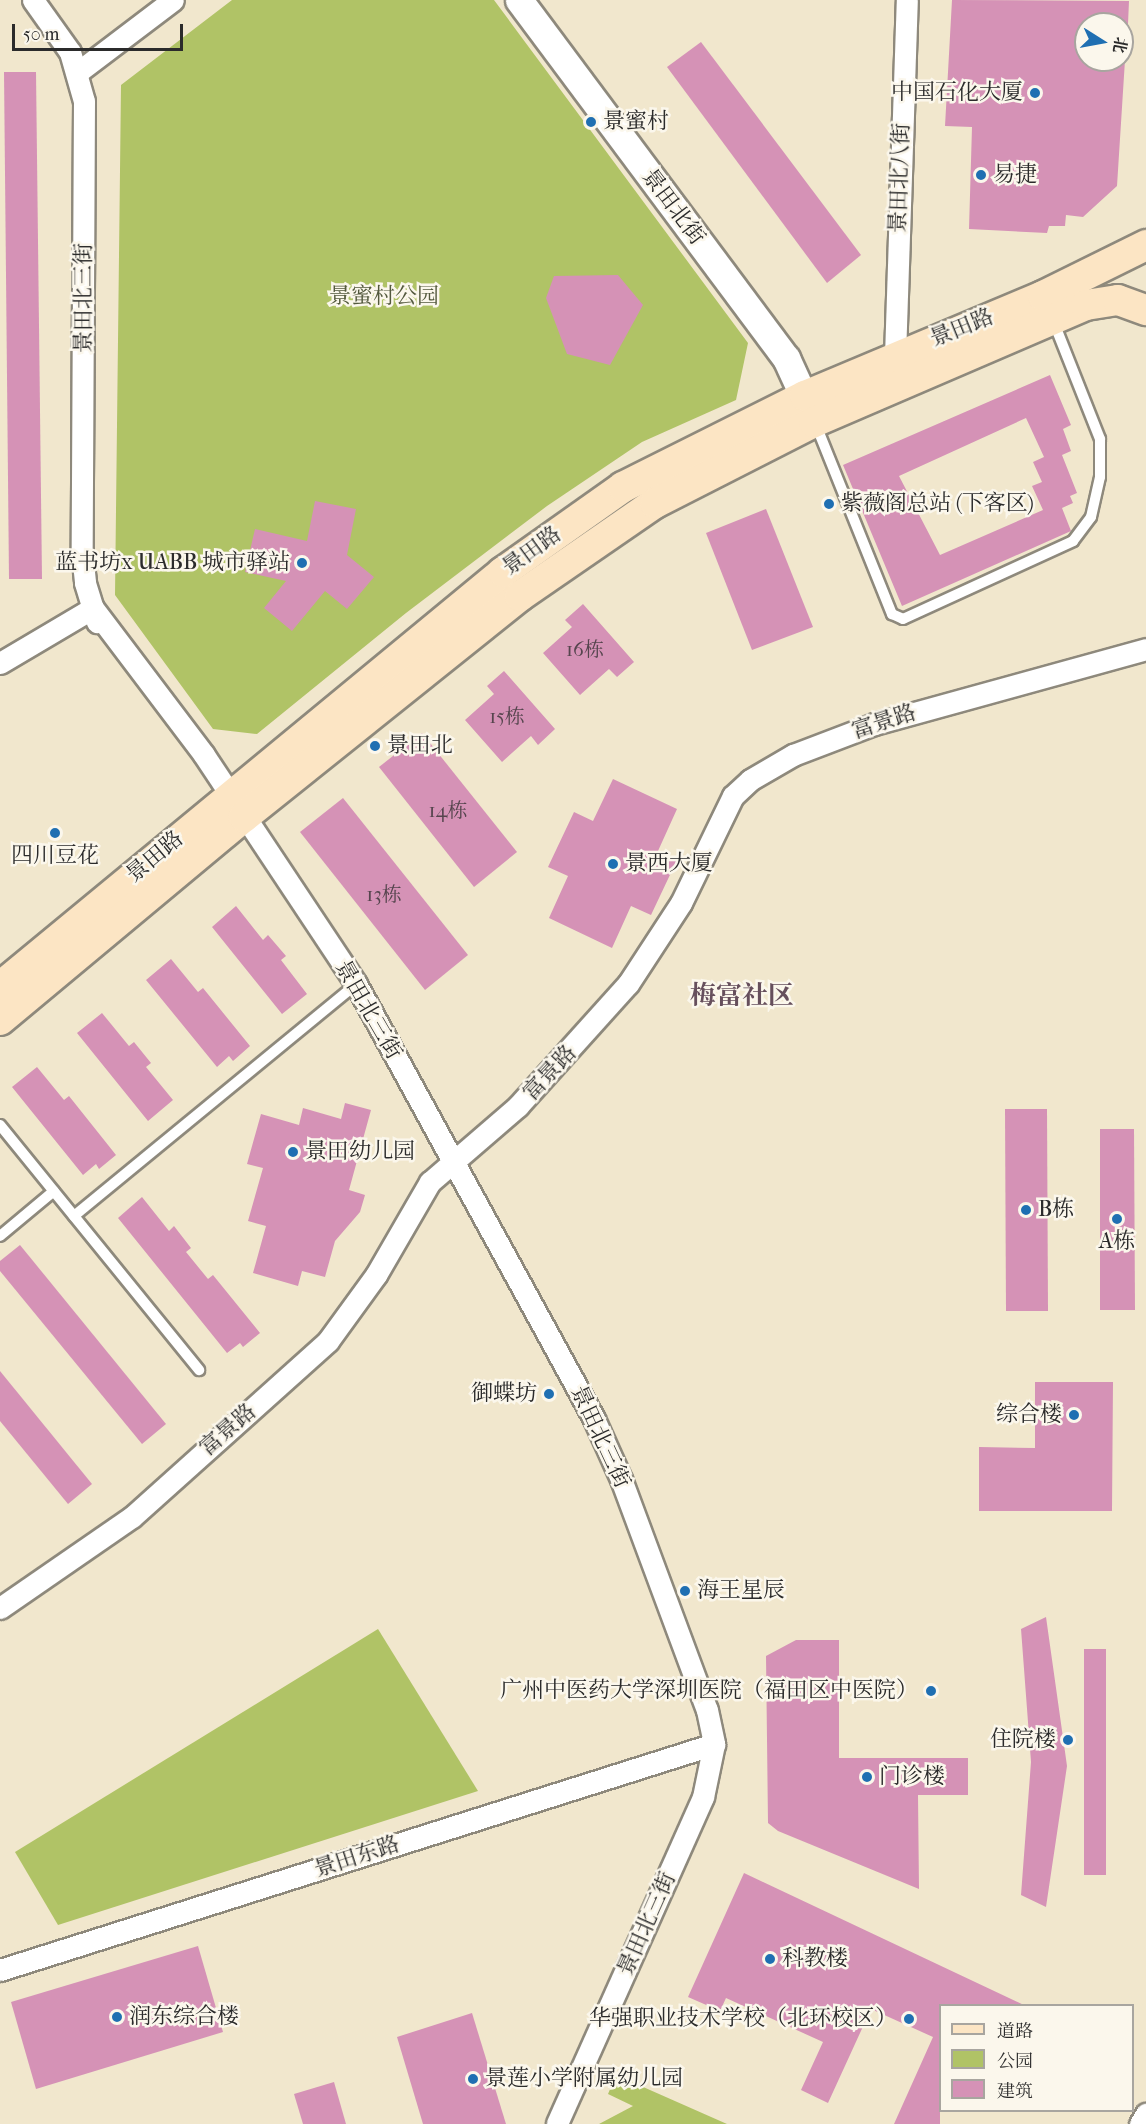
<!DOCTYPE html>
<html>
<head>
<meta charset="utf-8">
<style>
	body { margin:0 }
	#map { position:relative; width:1146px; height:2124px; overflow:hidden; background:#f1e7cd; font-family:"IM FELL French Canon","Noto Serif SC",serif }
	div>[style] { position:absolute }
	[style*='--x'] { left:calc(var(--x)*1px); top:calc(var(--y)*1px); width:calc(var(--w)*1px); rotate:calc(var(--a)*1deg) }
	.green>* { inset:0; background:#b0c366 }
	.building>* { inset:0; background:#d592b6 }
	.roads { filter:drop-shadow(2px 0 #8e897c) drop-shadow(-2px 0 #8e897c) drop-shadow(0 2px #8e897c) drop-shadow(0 -2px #8e897c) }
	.service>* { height:10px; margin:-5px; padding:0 5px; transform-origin:5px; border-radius:5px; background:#fff }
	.minor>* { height:21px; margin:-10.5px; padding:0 10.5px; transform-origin:10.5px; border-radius:10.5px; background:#fff }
	.tertiary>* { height:27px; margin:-13.5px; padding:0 13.5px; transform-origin:13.5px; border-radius:13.5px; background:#fff }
	.secondary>* { height:30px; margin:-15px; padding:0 15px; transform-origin:15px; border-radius:15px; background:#fce5c4 }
	.dots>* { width:16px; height:16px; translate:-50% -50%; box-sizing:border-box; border:3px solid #fbf7ec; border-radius:50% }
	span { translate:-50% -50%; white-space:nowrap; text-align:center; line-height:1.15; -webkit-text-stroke:5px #fbf7ec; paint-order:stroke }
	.number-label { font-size:20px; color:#56454e }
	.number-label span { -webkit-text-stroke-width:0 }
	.poi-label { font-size:22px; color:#2b2b2b }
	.right { translate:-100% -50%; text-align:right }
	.left { translate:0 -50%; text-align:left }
	.street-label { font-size:22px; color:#2b2b2b }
	.park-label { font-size:22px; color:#53593d }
	.quarter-label { font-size:26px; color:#664f5c; font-weight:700 }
	.legend { position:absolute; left:939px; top:2004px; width:195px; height:108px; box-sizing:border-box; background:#fbf7ec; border:2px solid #a8a59f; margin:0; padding:8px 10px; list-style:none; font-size:18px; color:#2b2b2b }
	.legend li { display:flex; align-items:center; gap:12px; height:30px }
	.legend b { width:30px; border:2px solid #a8a59f }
	.north { position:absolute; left:1074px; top:12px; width:60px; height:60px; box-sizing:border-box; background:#fbf7ec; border:2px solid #a8a59f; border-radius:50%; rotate:101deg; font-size:16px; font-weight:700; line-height:24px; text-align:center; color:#2b2b2b }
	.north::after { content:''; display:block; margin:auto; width:21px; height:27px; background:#1f6fb2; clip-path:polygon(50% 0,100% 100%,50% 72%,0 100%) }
	.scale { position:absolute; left:12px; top:24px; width:171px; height:27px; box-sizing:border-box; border:3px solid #2b2b2b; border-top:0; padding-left:8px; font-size:18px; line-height:21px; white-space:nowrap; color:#2b2b2b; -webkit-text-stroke:4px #fbf7ec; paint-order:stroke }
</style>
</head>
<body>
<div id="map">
	<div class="green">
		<i style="clip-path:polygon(232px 0,494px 0,748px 343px,736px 400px,642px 442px,547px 506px,406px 613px,257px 734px,213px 729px,115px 595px,121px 85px)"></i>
		<i style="clip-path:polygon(378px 1629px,478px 1791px,58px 1925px,15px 1852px)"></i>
		<i style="clip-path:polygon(616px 2075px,727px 2124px,599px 2124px,633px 2106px,608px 2094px)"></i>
	</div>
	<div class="building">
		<i style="clip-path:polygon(952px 0,1129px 1px,1128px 24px,1086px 24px,1086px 60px,1125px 60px,1117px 186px,1083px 217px,1066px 215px,1065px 226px,1049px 226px,1047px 233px,969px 229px,972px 127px,945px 126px)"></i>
		<i style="clip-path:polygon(701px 42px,861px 255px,827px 283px,667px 67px)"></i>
		<i style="clip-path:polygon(4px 72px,36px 72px,42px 579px,9px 579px)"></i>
		<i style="clip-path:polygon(618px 275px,643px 305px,610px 365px,567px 354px,546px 298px,554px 276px)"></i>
		<i style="clip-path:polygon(evenodd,1050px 375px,1071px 425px,1063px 429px,1071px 451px,1062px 455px,1077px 493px,1070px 496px,1073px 503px,1062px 508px,1071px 531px,902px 606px,843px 465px,1050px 375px,1026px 418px,1044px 457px,1033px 462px,1042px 482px,1032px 486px,1043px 510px,940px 555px,899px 476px,1026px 418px)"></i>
		<i style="clip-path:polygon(315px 501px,356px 509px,347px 555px,374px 577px,347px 609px,325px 591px,292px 631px,264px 608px,286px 581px,245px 572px,255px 529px,307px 541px)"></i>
		<i style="clip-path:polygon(766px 509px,813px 627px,752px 650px,706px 533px)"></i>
		<i style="clip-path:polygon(583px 604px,634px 662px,617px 677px,609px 669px,580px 695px,543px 653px,572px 627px,565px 620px)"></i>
		<i style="clip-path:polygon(504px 671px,555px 729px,538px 745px,531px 736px,502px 762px,465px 720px,494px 694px,487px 686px)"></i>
		<i style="clip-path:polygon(422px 733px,517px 852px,474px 887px,379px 767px)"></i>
		<i style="clip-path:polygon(613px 779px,677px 809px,658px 851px,677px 860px,651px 915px,631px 906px,612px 948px,549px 918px,568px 876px,548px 867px,574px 812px,593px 821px)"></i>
		<i style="clip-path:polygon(343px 798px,468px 955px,425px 990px,300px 832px)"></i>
		<i style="clip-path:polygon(236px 906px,263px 940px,268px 935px,286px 956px,281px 960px,307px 994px,282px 1014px,212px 927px)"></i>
		<i style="clip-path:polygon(171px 959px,198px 992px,203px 988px,250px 1046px,233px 1061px,229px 1056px,217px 1067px,146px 980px)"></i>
		<i style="clip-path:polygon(102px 1013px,129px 1046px,134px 1042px,151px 1063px,146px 1067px,173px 1100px,148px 1121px,77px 1033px)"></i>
		<i style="clip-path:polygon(37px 1067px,64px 1100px,69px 1096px,116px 1155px,99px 1169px,96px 1164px,83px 1175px,12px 1087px)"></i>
		<i style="clip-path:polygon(345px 1103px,371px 1110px,349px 1190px,365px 1195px,360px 1212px,335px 1241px,325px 1277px,302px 1271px,298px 1286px,253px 1273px,266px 1226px,248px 1221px,263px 1168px,247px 1164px,261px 1114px,299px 1125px,303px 1108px,341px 1119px)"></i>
		<i style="clip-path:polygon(1005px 1109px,1047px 1109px,1048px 1311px,1006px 1311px)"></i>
		<i style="clip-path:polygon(1100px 1129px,1134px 1129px,1135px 1310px,1100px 1310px)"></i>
		<i style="clip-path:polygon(142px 1197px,169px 1231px,174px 1226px,191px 1248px,186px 1252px,208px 1279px,213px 1275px,260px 1333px,243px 1347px,240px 1343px,227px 1353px,118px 1218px)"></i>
		<i style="clip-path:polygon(20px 1245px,166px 1424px,142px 1444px,0 1271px,0 1261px)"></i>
		<i style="clip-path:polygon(0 1371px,92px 1484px,68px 1504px,0 1421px)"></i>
		<i style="clip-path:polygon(1035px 1382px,1113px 1382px,1112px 1511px,979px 1511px,979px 1447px,1035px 1448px)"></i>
		<i style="clip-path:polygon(1046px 1617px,1067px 1766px,1046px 1907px,1021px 1895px,1031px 1762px,1021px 1629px)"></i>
		<i style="clip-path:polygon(796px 1640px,839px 1640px,839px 1758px,968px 1758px,968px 1795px,918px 1795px,919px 1889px,778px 1831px,768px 1823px,766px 1656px)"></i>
		<i style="clip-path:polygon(1084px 1649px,1106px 1649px,1106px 1875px,1084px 1875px)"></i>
		<i style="clip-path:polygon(744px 1873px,1026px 2006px,940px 2006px,940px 2124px,894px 2124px,933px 2037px,871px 2009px,828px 2103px,801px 2090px,823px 2042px,726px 1998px,720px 2011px,688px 1997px)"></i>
		<i style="clip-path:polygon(198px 1946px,223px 2032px,36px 2089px,11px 2002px)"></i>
		<i style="clip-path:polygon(472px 2013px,506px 2124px,423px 2124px,397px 2037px)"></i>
		<i style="clip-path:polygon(334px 2082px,346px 2124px,303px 2124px,294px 2094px)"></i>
	</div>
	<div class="roads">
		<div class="service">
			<i style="--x:816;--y:425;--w:204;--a:68.1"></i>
			<i style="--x:892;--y:614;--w:12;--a:24"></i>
			<i style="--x:903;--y:619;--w:187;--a:-24.6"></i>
			<i style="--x:1073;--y:541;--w:30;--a:-53"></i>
			<i style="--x:1091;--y:517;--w:41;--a:-77.3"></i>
			<i style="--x:1100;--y:477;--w:38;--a:-90"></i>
			<i style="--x:1100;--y:439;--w:128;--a:-111.6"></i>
			<i style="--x:0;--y:1125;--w:316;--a:50.9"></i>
			<i style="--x:74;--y:1216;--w:365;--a:-39.4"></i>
			<i style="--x:0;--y:1236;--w:70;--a:-39.8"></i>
		</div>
		<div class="minor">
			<i style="--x:33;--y:0;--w:64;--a:54.6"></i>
			<i style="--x:70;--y:52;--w:51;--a:74.1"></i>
			<i style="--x:84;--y:101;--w:452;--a:90.3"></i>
			<i style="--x:82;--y:553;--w:30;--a:84"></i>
			<i style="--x:85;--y:583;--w:41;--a:72.9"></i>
			<i style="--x:78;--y:72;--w:119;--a:-37.2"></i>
			<i style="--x:895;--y:356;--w:356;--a:-88.1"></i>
			<i style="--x:93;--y:608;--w:184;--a:52.9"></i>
			<i style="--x:204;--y:755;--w:275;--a:56.4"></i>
			<i style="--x:356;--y:984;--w:496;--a:61.3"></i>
			<i style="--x:594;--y:1419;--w:66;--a:65.8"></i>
			<i style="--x:621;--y:1479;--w:246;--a:69.6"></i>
			<i style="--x:707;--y:1710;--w:35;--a:78"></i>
			<i style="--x:714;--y:1744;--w:54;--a:101.7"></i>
			<i style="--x:703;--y:1797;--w:358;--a:114.1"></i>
			<i style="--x:0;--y:663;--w:108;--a:-30.6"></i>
			<i style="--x:0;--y:1608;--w:160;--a:-34.6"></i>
			<i style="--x:132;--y:1517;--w:263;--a:-41.9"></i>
			<i style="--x:328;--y:1341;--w:82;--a:-54"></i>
			<i style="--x:376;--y:1275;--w:108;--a:-59.9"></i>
			<i style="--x:430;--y:1182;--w:116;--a:-40.8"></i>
			<i style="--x:518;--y:1106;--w:164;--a:-48"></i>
			<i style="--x:628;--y:984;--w:97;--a:-56.8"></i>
			<i style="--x:681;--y:903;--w:119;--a:-64.1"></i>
			<i style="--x:733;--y:796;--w:23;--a:-43"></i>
			<i style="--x:750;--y:780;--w:50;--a:-30.2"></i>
			<i style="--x:793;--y:755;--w:87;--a:-20.9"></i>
			<i style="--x:874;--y:724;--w:282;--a:-15.4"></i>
			<i style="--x:0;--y:1970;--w:749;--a:-17.56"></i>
			<i style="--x:1140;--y:2124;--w:12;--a:-59"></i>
		</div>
		<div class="tertiary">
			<i style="--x:519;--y:0;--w:447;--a:53.3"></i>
			<i style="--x:786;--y:358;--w:65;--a:65.4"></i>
		</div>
		<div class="secondary">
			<i style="--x:0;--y:987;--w:652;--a:-39.52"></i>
			<i style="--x:503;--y:572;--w:147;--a:-35.3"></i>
			<i style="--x:623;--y:487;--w:203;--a:-26.6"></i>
			<i style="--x:805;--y:396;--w:258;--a:-22.8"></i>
			<i style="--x:1043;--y:296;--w:115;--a:-26.3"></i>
			<i style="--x:0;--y:1020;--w:317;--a:-39.8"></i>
			<i style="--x:244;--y:817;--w:354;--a:-38.7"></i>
			<i style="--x:520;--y:596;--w:164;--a:-34.6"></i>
			<i style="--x:655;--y:503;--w:178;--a:-27"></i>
			<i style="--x:814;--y:422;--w:296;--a:-23.3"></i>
			<i style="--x:1086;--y:305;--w:32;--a:-9"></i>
			<i style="--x:1118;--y:300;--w:30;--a:20"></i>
		</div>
	</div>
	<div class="dots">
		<i style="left:1035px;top:93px;background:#1f6fb2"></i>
		<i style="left:591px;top:122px;background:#1f6fb2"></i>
		<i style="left:981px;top:175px;background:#1f6fb2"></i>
		<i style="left:829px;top:504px;background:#1f6fb2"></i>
		<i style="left:302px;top:563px;background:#1f6fb2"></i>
		<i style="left:375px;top:746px;background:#1f6fb2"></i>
		<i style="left:55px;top:833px;background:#1f6fb2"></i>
		<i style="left:613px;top:864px;background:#1f6fb2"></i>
		<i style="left:293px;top:1152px;background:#1f6fb2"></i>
		<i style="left:1026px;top:1210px;background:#1f6fb2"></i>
		<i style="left:1117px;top:1219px;background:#1f6fb2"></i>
		<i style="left:549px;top:1394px;background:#1f6fb2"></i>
		<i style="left:1074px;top:1415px;background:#1f6fb2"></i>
		<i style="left:685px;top:1591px;background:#1f6fb2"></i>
		<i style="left:931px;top:1691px;background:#1f6fb2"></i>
		<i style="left:1068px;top:1740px;background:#1f6fb2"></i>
		<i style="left:867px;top:1777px;background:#1f6fb2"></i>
		<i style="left:770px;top:1959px;background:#1f6fb2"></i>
		<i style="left:117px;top:2017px;background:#1f6fb2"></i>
		<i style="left:909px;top:2019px;background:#1f6fb2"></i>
		<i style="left:473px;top:2079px;background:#1f6fb2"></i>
	</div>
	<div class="number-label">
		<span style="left:585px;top:649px">16栋</span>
		<span style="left:507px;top:716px">15栋</span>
		<span style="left:448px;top:810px">14栋</span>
		<span style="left:384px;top:894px">13栋</span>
	</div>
	<div class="poi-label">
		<span class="right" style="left:1023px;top:93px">中国石化大厦</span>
		<span class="left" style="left:603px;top:122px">景蜜村</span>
		<span class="left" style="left:993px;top:175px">易捷</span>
		<span class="left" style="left:841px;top:504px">紫薇阁总站 (下客区)</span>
		<span class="right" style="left:290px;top:563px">蓝书坊x UABB 城市驿站</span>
		<span class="left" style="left:387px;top:746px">景田北</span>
		<span style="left:55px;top:856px">四川豆花</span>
		<span class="left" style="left:625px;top:864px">景西大厦</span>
		<span class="left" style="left:305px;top:1152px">景田幼儿园</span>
		<span class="left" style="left:1038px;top:1210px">B栋</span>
		<span style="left:1117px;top:1242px">A栋</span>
		<span class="right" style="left:537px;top:1394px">御蝶坊</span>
		<span class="right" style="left:1062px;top:1415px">综合楼</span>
		<span class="left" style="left:697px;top:1591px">海王星辰</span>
		<span class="right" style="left:918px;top:1691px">广州中医药大学深圳医院（福田区中医院）</span>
		<span class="right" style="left:1056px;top:1740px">住院楼</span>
		<span class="left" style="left:879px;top:1777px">门诊楼</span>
		<span class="left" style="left:782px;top:1959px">科教楼</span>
		<span class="left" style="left:129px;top:2017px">润东综合楼</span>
		<span class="right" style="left:897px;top:2019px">华强职业技术学校（北环校区）</span>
		<span class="left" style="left:485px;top:2079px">景莲小学附属幼儿园</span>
	</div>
	<div class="street-label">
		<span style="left:900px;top:178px;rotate:-88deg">景田北八街</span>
		<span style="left:673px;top:207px;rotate:53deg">景田北街</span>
		<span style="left:84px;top:298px;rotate:-90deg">景田北三街</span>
		<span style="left:962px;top:328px;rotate:-22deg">景田路</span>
		<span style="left:532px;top:551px;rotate:-36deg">景田路</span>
		<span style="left:884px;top:722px;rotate:-18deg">富景路</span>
		<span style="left:155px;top:857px;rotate:-40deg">景田路</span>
		<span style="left:368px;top:1010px;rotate:60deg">景田北三街</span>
		<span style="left:550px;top:1073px;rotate:-47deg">富景路</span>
		<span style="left:228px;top:1430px;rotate:-41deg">富景路</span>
		<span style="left:600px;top:1437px;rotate:65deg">景田北三街</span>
		<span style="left:357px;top:1857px;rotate:-18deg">景田东路</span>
		<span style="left:647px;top:1924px;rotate:-66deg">景田北三街</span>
	</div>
	<div class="park-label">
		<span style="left:384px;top:297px">景蜜村公园</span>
	</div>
	<div class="quarter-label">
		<span style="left:742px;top:996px">梅富社区</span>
	</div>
	<ul class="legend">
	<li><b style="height:8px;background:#fce5c4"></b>道路</li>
	<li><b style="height:16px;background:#b0c366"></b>公园</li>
	<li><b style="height:16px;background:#d592b6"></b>建筑</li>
	</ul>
	<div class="north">北</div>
	<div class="scale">50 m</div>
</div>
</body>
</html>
